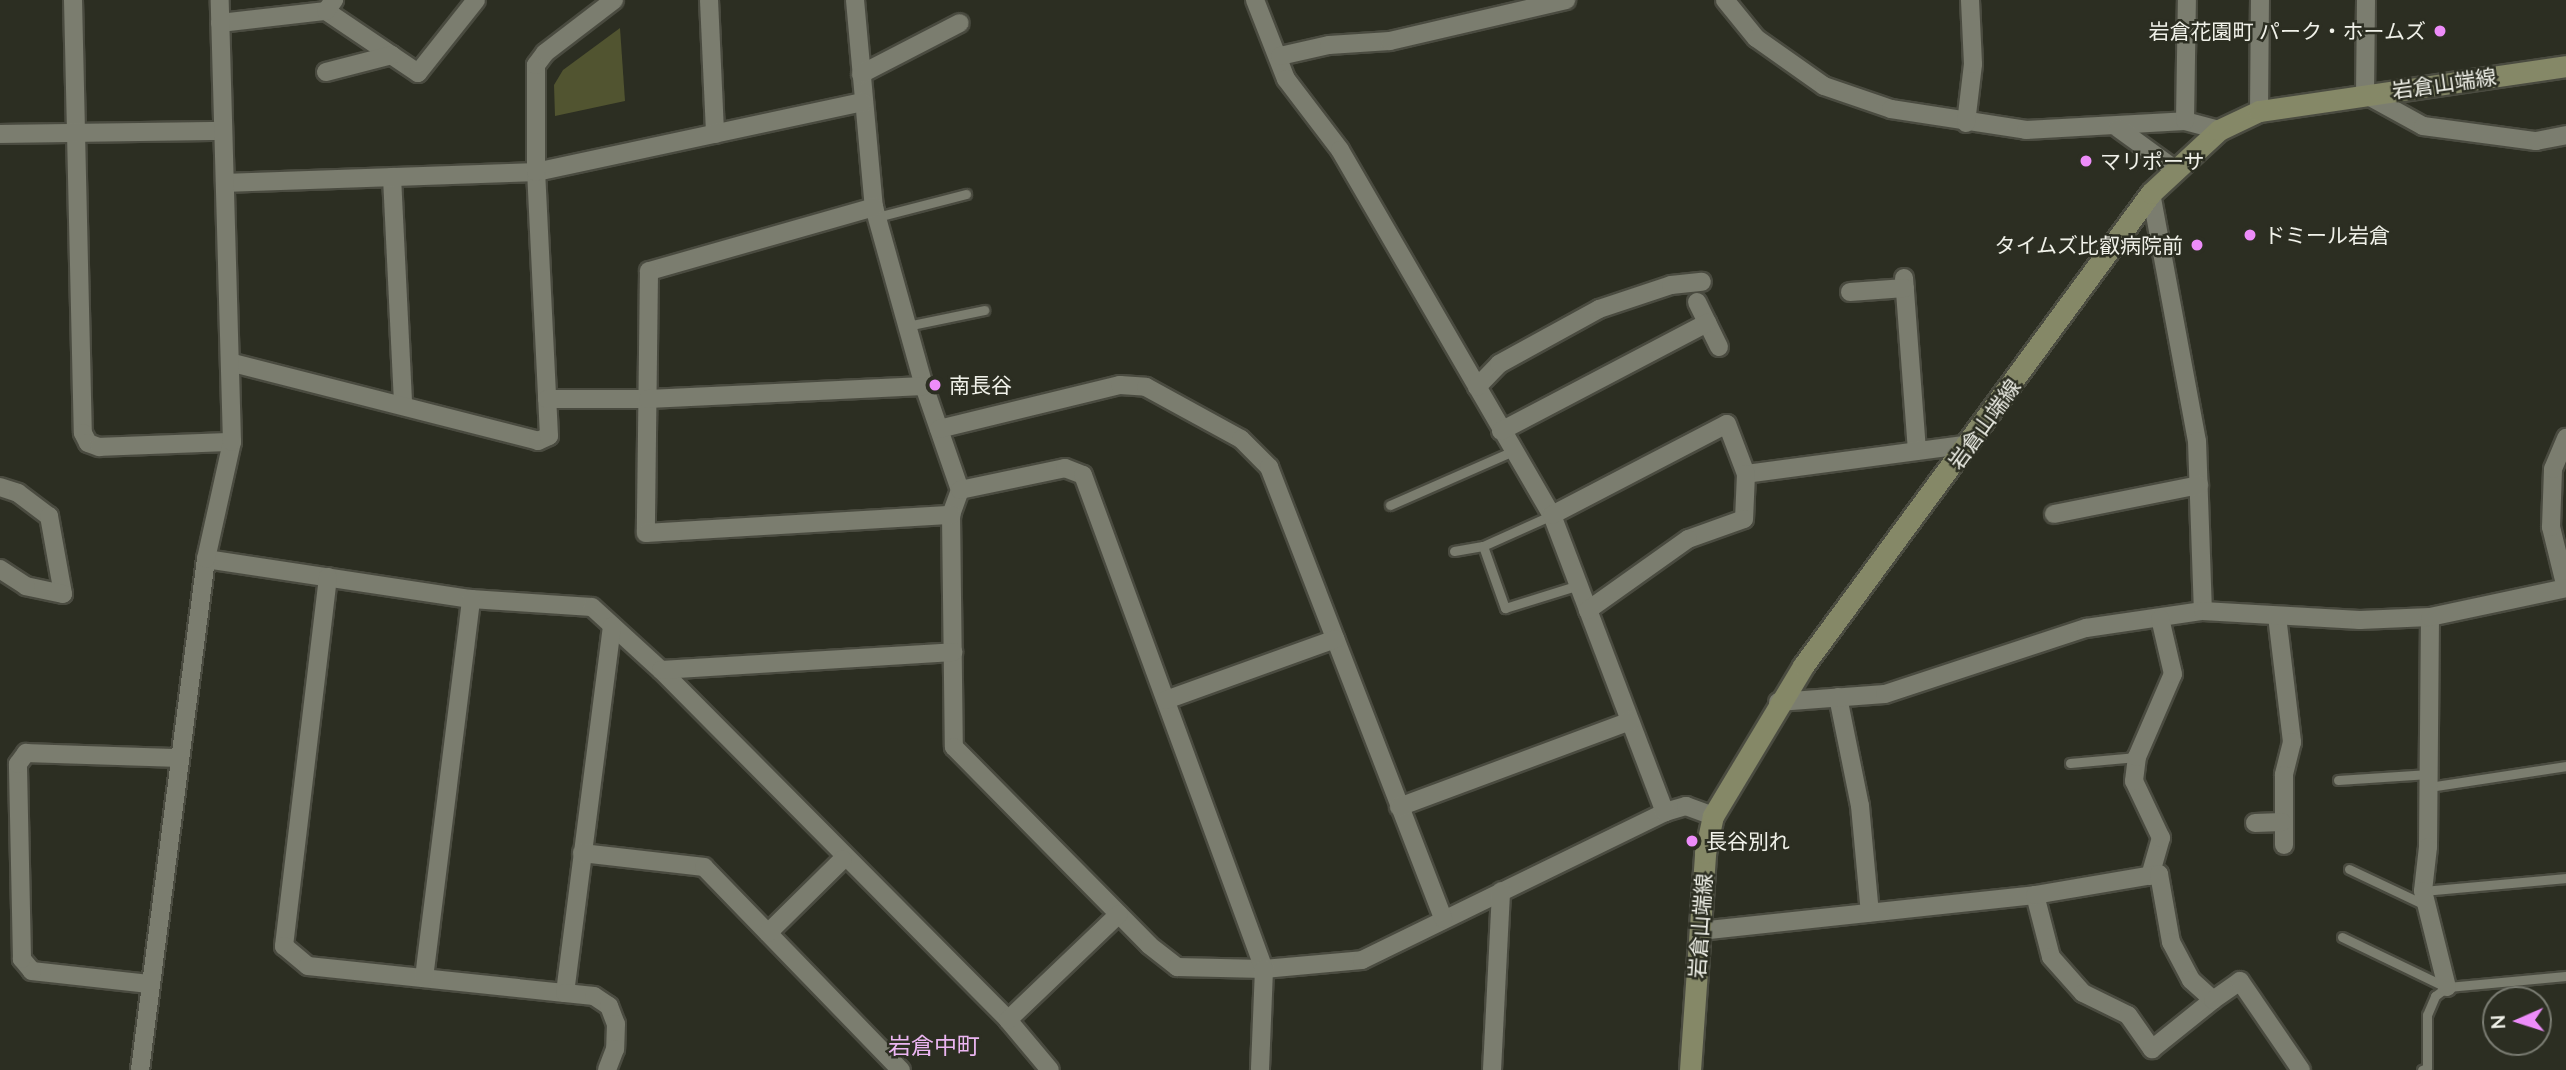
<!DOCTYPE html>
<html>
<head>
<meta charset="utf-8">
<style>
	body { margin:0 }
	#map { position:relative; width:2566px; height:1070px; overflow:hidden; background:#2c2e22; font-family:Mulish,"Noto Sans JP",sans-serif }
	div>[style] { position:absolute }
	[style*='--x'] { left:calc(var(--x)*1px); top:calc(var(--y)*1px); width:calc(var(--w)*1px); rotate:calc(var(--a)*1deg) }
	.green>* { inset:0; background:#515430 }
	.roads { filter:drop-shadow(2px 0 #4a4b40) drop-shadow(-2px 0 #4a4b40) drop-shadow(0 2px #4a4b40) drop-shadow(0 -2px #4a4b40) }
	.service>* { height:9px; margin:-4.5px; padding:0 4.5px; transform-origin:4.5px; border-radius:4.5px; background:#7b7d6f }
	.minor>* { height:18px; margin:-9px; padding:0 9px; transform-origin:9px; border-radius:9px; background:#7b7d6f }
	.secondary>* { height:21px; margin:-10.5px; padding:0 10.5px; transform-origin:10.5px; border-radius:10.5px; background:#858867 }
	.dots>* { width:19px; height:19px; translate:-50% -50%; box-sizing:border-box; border:4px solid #2c2e22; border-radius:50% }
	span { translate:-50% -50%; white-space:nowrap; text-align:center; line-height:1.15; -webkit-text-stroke:5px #2c2e22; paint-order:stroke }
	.poi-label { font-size:21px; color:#f0f1e9 }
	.right { translate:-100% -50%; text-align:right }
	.left { translate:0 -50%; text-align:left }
	.street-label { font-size:21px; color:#f0f1e9 }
	.neighbourhood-label { font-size:23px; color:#ebb5f1 }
	.north { position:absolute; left:2482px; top:986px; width:70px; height:70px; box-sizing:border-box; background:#2c2e22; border:2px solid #7a7c72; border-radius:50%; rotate:267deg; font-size:19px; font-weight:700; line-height:28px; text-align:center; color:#f0f1e9 }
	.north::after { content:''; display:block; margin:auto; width:24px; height:32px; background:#ed8cf9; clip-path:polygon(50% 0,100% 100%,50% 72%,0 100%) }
</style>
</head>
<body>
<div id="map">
	<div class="green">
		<i style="clip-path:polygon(620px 28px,625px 101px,555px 116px,554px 85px,563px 70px)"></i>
	</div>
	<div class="roads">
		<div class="service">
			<i style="--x:877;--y:217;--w:92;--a:-14.5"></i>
			<i style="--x:907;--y:326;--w:79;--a:-11.7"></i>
			<i style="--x:1390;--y:505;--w:134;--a:-23.7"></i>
			<i style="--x:1483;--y:546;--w:66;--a:70.5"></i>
			<i style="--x:1505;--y:608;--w:77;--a:-17.3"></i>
			<i style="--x:1454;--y:551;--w:29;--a:-10"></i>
			<i style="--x:1483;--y:546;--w:76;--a:-24.2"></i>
			<i style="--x:2070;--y:763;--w:67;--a:-5.1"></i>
			<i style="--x:2338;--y:780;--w:91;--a:-3.8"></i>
			<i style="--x:2429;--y:787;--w:139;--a:-8.7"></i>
			<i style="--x:2349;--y:869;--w:84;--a:25.3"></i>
			<i style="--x:2423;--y:891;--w:144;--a:-5.2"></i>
			<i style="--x:2342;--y:937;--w:115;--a:25.7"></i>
			<i style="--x:2422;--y:1070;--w:5;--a:-22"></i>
			<i style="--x:2427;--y:1068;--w:53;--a:-90"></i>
			<i style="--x:2427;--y:1015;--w:21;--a:-67"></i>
			<i style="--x:2435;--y:996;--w:15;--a:-37"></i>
			<i style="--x:2447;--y:987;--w:120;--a:-5.3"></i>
		</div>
		<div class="minor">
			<i style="--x:73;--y:0;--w:433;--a:88.7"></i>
			<i style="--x:83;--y:433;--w:11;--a:63"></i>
			<i style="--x:88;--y:443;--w:12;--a:20"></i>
			<i style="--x:99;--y:447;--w:133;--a:-2.2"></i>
			<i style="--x:709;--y:0;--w:134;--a:87.4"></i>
			<i style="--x:855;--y:0;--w:208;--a:84.8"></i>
			<i style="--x:874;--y:207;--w:186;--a:74.4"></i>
			<i style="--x:924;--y:386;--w:110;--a:70.9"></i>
			<i style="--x:960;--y:490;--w:27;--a:110"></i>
			<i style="--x:951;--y:515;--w:232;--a:89.3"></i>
			<i style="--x:954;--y:747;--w:278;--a:45.4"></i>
			<i style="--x:1149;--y:945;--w:36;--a:38"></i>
			<i style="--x:1177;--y:967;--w:87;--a:1.3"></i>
			<i style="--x:1264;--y:969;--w:98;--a:-5.2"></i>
			<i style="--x:1362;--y:960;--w:337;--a:-26"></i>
			<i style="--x:1665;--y:812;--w:22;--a:-16"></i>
			<i style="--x:1686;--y:806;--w:29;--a:20"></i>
			<i style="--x:1255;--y:0;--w:85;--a:68.6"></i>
			<i style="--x:1286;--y:79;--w:89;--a:52.7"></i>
			<i style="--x:1340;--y:150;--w:422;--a:59.9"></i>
			<i style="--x:1552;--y:515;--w:318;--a:69.2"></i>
			<i style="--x:1725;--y:0;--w:49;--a:50.8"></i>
			<i style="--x:1756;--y:38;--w:83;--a:35.2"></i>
			<i style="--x:1824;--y:86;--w:71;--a:18.9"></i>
			<i style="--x:1891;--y:109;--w:137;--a:8.8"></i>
			<i style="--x:2026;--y:130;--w:159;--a:-3.2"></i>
			<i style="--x:2185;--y:121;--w:35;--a:15"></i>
			<i style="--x:2366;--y:0;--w:94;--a:90.6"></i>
			<i style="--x:2365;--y:94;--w:66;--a:28.9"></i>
			<i style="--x:2423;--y:126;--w:114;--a:7.6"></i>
			<i style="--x:2536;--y:141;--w:31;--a:-11"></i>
			<i style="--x:326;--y:11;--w:111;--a:34"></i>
			<i style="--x:418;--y:73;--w:93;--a:-51.5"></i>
			<i style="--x:220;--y:23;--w:107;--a:-6.5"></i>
			<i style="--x:326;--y:11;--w:14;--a:-54"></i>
			<i style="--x:1280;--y:56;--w:50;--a:-12.7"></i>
			<i style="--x:1329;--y:45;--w:61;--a:-3.8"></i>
			<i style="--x:1390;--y:41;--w:181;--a:-13.1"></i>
			<i style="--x:326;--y:72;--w:68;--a:-14.4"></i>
			<i style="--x:861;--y:74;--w:111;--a:-27.3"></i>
			<i style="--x:2259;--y:111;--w:111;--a:-89.5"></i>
			<i style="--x:2185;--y:121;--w:121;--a:-89.1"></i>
			<i style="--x:1966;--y:123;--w:59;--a:-83.2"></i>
			<i style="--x:1973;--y:64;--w:64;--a:-92.7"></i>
			<i style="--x:2118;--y:128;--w:68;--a:36"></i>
			<i style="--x:0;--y:134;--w:220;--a:-0.8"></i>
			<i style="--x:392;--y:177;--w:226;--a:87.2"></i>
			<i style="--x:225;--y:183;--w:311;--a:-2"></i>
			<i style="--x:536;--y:172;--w:334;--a:-12.1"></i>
			<i style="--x:2151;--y:193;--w:252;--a:79.5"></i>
			<i style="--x:2197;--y:441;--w:170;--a:88"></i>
			<i style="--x:874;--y:207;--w:234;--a:164.1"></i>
			<i style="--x:649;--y:271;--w:262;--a:90.7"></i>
			<i style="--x:646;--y:533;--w:306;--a:-3.4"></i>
			<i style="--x:1904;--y:278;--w:173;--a:85.7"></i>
			<i style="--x:1850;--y:292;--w:55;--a:-4.2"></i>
			<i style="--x:1697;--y:302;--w:50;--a:63.9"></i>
			<i style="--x:233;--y:363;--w:315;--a:14.3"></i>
			<i style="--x:538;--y:441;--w:12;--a:-24"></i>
			<i style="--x:549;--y:436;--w:264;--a:-92.8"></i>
			<i style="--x:536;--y:172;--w:107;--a:-90"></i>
			<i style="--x:536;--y:65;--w:15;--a:-53"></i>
			<i style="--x:545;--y:53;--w:87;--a:-37.5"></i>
			<i style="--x:1477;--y:387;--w:32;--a:-46"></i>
			<i style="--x:1499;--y:364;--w:114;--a:-28.8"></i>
			<i style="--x:1599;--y:309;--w:76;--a:-18.4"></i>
			<i style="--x:1671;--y:285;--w:31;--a:-6"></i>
			<i style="--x:547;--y:399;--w:101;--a:0"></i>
			<i style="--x:648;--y:399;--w:276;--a:-2.7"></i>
			<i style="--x:939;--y:429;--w:186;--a:-13.7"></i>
			<i style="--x:1120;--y:385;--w:26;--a:4"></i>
			<i style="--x:1146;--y:387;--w:108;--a:28.7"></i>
			<i style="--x:1241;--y:439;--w:40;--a:45"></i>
			<i style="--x:1269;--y:467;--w:484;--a:68.9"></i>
			<i style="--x:1501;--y:431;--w:233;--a:-27.7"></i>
			<i style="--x:1746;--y:474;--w:226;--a:-7.6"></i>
			<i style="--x:0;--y:487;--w:19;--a:18"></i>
			<i style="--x:18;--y:493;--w:39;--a:37"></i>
			<i style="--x:49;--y:516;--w:79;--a:79.8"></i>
			<i style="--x:63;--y:594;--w:38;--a:-168"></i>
			<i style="--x:26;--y:586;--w:31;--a:-147"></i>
			<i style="--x:960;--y:490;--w:107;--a:-11.8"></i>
			<i style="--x:1065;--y:468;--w:19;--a:21"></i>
			<i style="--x:1083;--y:475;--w:526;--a:69.88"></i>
			<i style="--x:1264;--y:969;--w:101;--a:92.3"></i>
			<i style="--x:2054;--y:514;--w:148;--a:-11.3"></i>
			<i style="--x:1552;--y:515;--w:197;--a:-27.5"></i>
			<i style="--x:1727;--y:424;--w:53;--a:69.2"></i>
			<i style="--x:1746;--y:474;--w:45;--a:92.5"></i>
			<i style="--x:1744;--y:519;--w:59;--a:160.3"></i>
			<i style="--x:1688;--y:539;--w:123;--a:144.6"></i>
			<i style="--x:206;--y:559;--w:268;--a:8.6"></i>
			<i style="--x:471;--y:599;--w:121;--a:3.8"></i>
			<i style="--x:592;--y:607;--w:93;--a:42.4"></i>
			<i style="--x:661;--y:670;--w:493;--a:45.2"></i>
			<i style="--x:1008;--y:1020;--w:65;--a:50"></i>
			<i style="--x:328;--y:577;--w:372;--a:96.8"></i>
			<i style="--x:284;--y:946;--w:31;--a:40"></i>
			<i style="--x:308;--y:966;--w:258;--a:6"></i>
			<i style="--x:565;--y:993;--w:370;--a:-82.7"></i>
			<i style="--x:2566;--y:588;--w:63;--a:-103.8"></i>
			<i style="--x:2551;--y:527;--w:58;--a:-88"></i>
			<i style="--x:2553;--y:469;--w:34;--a:-67"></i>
			<i style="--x:2277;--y:616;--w:127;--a:83.2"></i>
			<i style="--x:2292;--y:742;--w:34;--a:104"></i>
			<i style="--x:2284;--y:775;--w:70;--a:90"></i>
			<i style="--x:2430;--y:617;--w:230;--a:90.5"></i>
			<i style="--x:2428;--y:847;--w:44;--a:96.5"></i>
			<i style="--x:2423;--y:891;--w:99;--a:76"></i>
			<i style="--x:661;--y:670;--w:293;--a:-3.5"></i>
			<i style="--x:1838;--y:697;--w:111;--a:78.6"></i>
			<i style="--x:1860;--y:806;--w:107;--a:84.7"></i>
			<i style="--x:1166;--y:700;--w:180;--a:-19.8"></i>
			<i style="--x:1778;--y:702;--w:107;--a:-4.3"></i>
			<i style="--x:1885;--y:694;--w:212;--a:-18.2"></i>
			<i style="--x:2086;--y:628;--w:118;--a:-8.3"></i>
			<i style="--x:2203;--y:611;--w:157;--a:3.3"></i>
			<i style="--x:2360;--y:620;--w:70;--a:-2.5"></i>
			<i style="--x:2430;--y:617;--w:139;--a:-12"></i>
			<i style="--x:1399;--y:807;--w:246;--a:-20.4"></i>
			<i style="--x:2255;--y:823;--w:27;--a:-2"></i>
			<i style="--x:582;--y:853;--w:123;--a:6.5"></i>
			<i style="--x:704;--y:867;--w:283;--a:45.9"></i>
			<i style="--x:2150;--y:876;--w:40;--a:-74"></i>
			<i style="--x:2161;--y:838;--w:63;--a:-115.3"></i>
			<i style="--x:2134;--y:781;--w:24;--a:-83"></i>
			<i style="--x:2137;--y:757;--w:90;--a:-66.6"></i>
			<i style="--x:2173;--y:674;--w:57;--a:-103.1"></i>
			<i style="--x:2035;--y:895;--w:64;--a:75.5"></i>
			<i style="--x:2051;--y:957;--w:48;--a:48.4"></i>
			<i style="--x:2083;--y:993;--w:50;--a:26.1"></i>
			<i style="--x:2128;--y:1015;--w:42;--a:54.8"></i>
			<i style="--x:2152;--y:1049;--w:78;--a:-38.8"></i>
			<i style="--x:1699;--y:931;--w:338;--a:-6.1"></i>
			<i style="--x:2035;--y:895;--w:126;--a:-9.6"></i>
			<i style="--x:2159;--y:874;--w:69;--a:80"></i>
			<i style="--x:2171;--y:942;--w:43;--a:62.2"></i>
			<i style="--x:2191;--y:980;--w:30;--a:42"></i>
			<i style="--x:2213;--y:1000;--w:33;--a:-35"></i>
			<i style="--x:2240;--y:981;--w:108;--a:55.6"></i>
			<i style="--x:768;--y:933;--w:105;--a:-44.6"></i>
			<i style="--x:424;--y:978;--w:382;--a:-82.9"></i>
			<i style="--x:149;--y:984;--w:118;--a:-173.7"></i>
			<i style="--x:32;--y:971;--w:16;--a:-130"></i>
			<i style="--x:22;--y:959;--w:195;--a:-91.2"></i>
			<i style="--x:18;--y:764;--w:14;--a:-54"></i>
			<i style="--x:26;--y:753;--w:153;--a:1.9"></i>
			<i style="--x:565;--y:993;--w:29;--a:6"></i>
			<i style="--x:594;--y:996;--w:18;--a:34"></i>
			<i style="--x:609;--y:1006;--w:19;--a:69"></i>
			<i style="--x:616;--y:1024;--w:25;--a:92"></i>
			<i style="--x:615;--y:1049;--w:22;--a:111"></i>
			<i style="--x:1008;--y:1020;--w:153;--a:-43.7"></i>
			<i style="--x:140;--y:1070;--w:515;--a:-82.64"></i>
			<i style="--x:206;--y:559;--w:120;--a:-77.5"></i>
			<i style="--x:232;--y:442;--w:442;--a:-91.6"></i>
			<i style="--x:1492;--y:1070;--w:179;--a:-87.1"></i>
		</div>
		<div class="secondary">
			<i style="--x:1690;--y:1070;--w:218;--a:-86"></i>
			<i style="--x:1705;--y:853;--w:38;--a:-78"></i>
			<i style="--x:1713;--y:816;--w:175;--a:-59"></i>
			<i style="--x:1803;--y:666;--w:587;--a:-53.66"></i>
			<i style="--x:2151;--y:193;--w:93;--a:-42.8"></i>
			<i style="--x:2219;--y:130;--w:44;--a:-25.4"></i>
			<i style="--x:2259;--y:111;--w:310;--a:-8.3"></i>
		</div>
	</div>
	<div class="dots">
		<i style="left:2440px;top:31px;background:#ed8cf9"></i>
		<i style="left:2086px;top:161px;background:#ed8cf9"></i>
		<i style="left:2250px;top:235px;background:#ed8cf9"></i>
		<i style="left:2197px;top:245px;background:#ed8cf9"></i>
		<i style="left:935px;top:385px;background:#ed8cf9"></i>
		<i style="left:1692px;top:841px;background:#ed8cf9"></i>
	</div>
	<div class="poi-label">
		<span class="right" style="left:2426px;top:31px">岩倉花園町 パーク・ホームズ</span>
		<span class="left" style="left:2100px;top:161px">マリポーサ</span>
		<span class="left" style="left:2264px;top:235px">ドミール岩倉</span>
		<span class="right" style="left:2183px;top:245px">タイムズ比叡病院前</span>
		<span class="left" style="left:949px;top:385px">南長谷</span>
		<span class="left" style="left:1706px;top:841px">長谷別れ</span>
	</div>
	<div class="street-label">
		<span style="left:2444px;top:83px;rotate:-8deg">岩倉山端線</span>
		<span style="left:1984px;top:424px;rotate:-54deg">岩倉山端線</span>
		<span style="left:1700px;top:926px;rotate:-86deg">岩倉山端線</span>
	</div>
	<div class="neighbourhood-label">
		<span style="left:934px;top:1046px">岩倉中町</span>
	</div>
	<div class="north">N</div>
</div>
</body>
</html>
